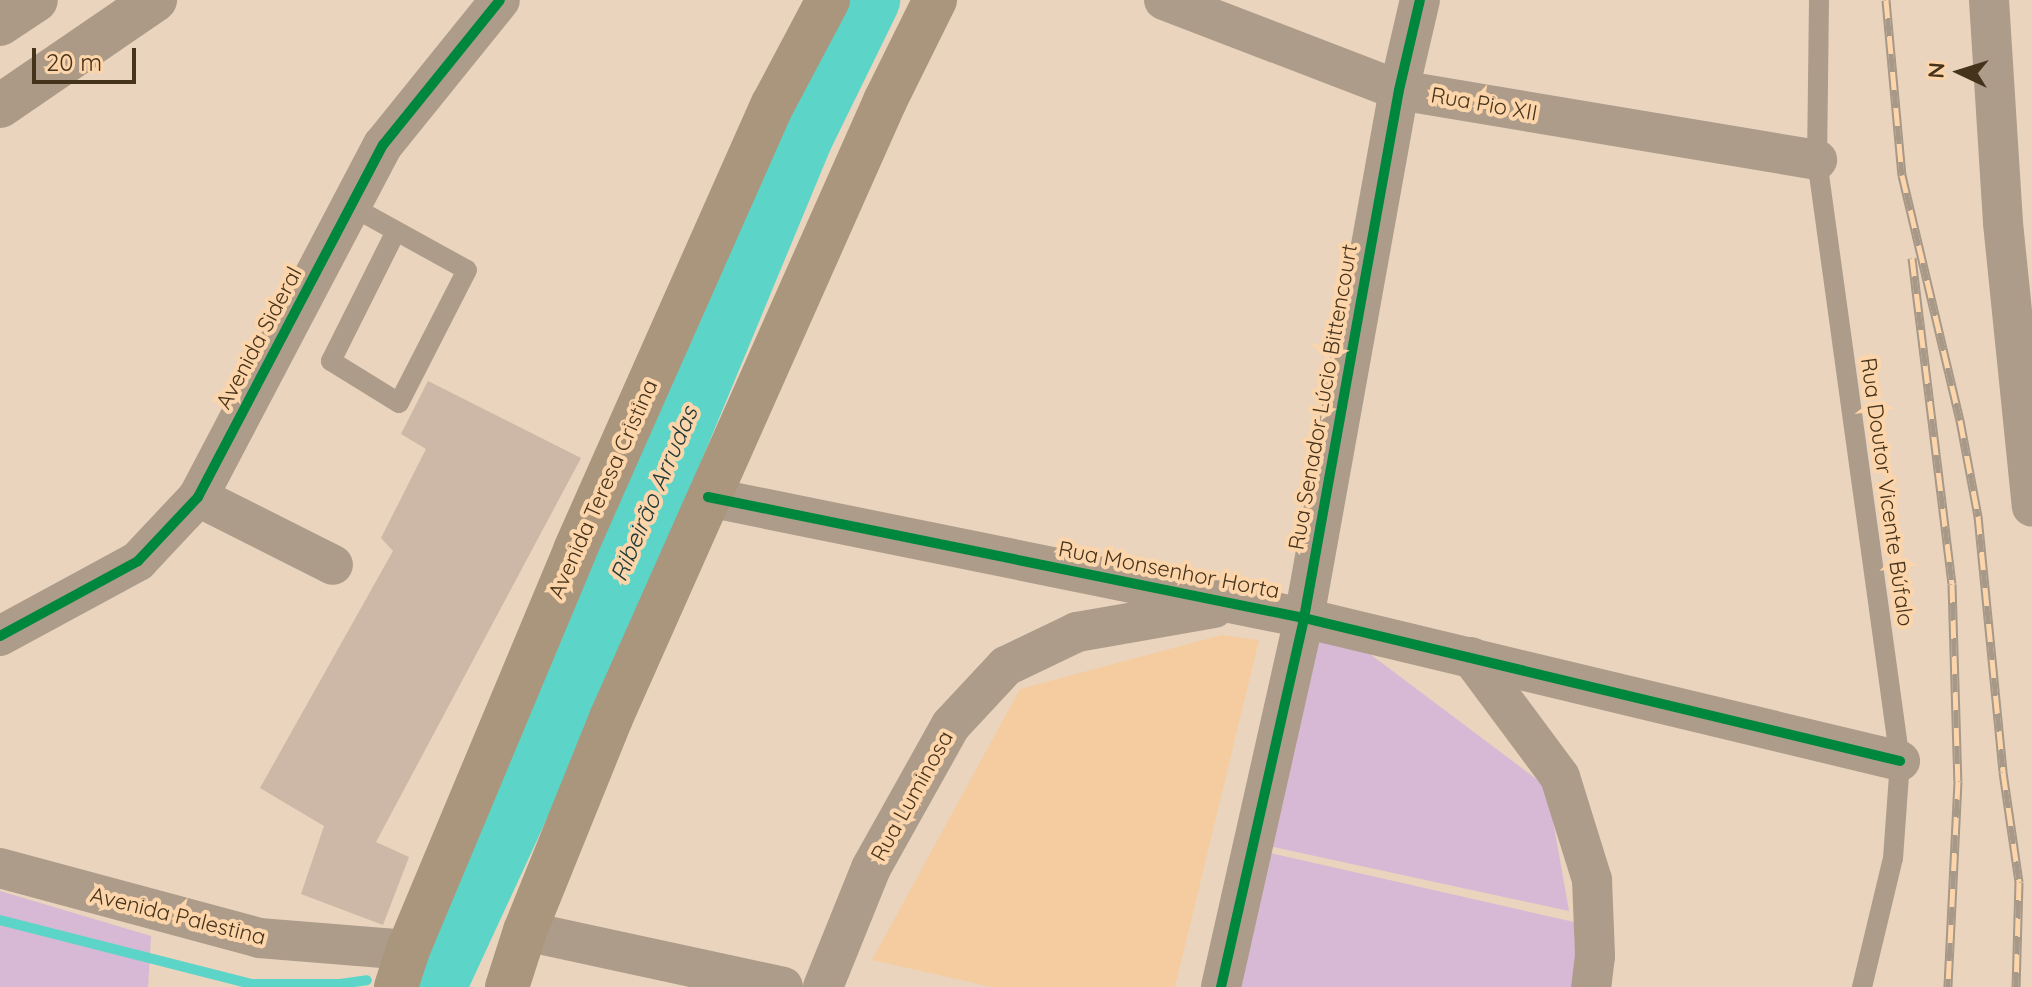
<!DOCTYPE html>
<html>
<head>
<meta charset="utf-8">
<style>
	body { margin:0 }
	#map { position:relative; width:2032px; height:987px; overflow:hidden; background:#ead4bd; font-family:Quicksand,sans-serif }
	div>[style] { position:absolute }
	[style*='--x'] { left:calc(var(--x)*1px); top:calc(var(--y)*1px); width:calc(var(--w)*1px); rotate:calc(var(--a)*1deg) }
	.built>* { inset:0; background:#f4cca0 }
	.green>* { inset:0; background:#d7b8d5 }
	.stream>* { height:10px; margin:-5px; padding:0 5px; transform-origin:5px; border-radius:5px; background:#5cd5c8 }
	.river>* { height:62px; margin:-31px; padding:0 31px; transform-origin:31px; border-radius:31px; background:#5cd5c8 }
	.building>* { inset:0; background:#cdb7a6 }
	.lane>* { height:20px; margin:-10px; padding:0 10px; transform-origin:10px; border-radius:10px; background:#ad9c8a }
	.street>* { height:40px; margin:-20px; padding:0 20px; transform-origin:20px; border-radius:20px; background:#ad9c8a }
	.secondary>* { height:44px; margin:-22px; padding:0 22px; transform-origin:22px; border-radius:22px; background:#a9967c }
	.highway>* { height:44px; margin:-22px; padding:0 22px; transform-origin:22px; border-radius:22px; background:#ac9a87 }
	.rail>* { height:9px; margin-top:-4.5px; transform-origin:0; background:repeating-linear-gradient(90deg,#fdd5aa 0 18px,#a79887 0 36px); box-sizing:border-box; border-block:2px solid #a79887 }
	.cycleway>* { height:10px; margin:-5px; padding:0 5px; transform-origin:5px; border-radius:5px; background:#00873e }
	span { translate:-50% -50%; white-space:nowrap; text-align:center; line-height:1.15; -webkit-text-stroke:8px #fdd5aa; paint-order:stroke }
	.street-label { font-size:22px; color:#46331c }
	.water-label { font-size:24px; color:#213b39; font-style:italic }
	.north { position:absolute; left:1920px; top:32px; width:80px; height:80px; -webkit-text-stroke:6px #fdd5aa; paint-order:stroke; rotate:274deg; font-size:22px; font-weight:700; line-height:32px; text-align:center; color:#46331c }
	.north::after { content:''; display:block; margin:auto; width:28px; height:36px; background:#46331c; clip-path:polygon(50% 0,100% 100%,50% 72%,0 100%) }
	.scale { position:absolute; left:32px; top:48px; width:104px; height:36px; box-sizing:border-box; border:4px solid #46331c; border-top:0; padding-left:10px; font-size:24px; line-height:28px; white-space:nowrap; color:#46331c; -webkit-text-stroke:6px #fdd5aa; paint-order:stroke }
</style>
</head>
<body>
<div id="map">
	<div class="built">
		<i style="clip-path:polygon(1222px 635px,1259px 640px,1175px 987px,992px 987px,872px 960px,1020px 689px)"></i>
	</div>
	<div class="green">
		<i style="clip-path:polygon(1309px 635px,1350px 639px,1547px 787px,1569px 911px,1269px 846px)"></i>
		<i style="clip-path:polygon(1270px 853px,1574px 922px,1576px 987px,1240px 987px)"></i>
		<i style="clip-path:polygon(0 891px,151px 936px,148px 987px,0 987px)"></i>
	</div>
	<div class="stream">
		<i style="--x:0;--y:920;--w:260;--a:14.3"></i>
		<i style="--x:252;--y:984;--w:88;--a:0"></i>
		<i style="--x:340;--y:984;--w:27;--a:-8"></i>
		<i style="--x:411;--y:973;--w:29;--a:4"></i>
	</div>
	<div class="river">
		<i style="--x:435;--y:987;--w:338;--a:-65.2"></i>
		<i style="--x:577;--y:680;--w:588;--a:-67.49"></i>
		<i style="--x:802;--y:137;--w:153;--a:-63.9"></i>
	</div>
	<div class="building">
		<i style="clip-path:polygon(428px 381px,581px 458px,376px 842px,409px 857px,383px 925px,301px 894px,324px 826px,260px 788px,393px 551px,381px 538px,426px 449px,401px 434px)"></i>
	</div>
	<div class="lane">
		<i style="--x:1819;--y:0;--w:160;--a:90.7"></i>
		<i style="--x:1817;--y:160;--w:607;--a:82.14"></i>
		<i style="--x:1900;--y:761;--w:97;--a:94.1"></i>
		<i style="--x:1893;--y:858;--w:133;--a:103.5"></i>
		<i style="--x:351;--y:206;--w:132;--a:28.9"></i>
		<i style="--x:467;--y:270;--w:149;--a:117.1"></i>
		<i style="--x:399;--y:403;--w:80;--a:-148.3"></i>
		<i style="--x:331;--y:361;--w:145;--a:-63.4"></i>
	</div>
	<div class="street">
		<i style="--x:1164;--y:0;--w:252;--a:21"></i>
		<i style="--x:1399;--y:90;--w:424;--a:9.5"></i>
		<i style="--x:1989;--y:0;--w:223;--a:86.4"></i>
		<i style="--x:2003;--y:223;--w:285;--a:84.2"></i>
		<i style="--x:198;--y:497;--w:151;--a:26.7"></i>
		<i style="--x:708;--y:497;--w:608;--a:11.48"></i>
		<i style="--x:1304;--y:618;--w:613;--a:13.49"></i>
		<i style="--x:0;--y:636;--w:157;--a:-28.5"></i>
		<i style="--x:138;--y:561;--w:88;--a:-46.8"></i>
		<i style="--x:198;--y:497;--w:398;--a:-62.3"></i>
		<i style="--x:383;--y:145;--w:186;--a:-51.1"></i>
		<i style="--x:1471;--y:657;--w:149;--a:53.4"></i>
		<i style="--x:1560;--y:777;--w:108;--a:72.7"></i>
		<i style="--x:1592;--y:880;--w:76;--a:87.7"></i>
		<i style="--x:1595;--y:956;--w:31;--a:97"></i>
		<i style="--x:0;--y:868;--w:268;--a:15.1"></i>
		<i style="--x:259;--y:938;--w:149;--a:4.6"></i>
		<i style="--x:525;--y:931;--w:264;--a:12.2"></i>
		<i style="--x:823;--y:987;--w:128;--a:-68"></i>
		<i style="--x:871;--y:868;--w:164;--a:-60.8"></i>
		<i style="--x:951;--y:725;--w:81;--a:-47"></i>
		<i style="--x:1006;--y:666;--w:79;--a:-25.6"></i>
		<i style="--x:1077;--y:632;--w:139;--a:-9.9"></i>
		<i style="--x:1221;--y:987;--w:378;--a:-77.3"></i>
		<i style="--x:1304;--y:618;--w:536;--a:-79.8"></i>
		<i style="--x:1399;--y:90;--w:92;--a:-76.9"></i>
	</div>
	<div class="secondary">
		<i style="--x:396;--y:987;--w:39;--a:-72"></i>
		<i style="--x:408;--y:950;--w:433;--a:-67.3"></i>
		<i style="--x:575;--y:550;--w:488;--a:-66.1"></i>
		<i style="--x:773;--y:104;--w:118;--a:-62.1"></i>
		<i style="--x:507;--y:987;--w:59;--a:-72.2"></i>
		<i style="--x:525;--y:931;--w:230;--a:-68"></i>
		<i style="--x:611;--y:718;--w:675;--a:-66.05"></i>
		<i style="--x:885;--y:101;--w:113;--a:-63.7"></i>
	</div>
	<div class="highway">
		<i style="--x:0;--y:24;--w:43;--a:-33.7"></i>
		<i style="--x:0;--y:106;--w:188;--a:-34.4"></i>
	</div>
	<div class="rail">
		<i style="--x:1886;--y:0;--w:176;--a:84.8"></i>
		<i style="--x:1902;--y:175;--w:252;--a:76.7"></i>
		<i style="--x:1960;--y:420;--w:98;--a:79.4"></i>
		<i style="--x:1978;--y:516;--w:257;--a:84.4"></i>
		<i style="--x:2003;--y:772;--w:111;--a:81.7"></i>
		<i style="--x:2019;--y:882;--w:105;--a:91.6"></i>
		<i style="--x:1912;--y:258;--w:328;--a:83"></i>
		<i style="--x:1952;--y:584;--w:197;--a:88.3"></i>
		<i style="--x:1958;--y:781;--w:206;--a:92.8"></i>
	</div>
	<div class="cycleway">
		<i style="--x:708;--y:497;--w:608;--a:11.48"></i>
		<i style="--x:1304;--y:618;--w:613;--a:13.49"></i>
		<i style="--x:0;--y:636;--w:157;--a:-28.5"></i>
		<i style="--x:138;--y:561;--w:88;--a:-46.8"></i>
		<i style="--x:198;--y:497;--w:398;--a:-62.3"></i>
		<i style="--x:383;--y:145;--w:186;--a:-51.1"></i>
		<i style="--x:1221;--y:987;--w:378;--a:-77.3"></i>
		<i style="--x:1304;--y:618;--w:536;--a:-79.8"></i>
		<i style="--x:1399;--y:90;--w:92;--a:-76.9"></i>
	</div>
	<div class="street-label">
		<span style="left:1484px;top:104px;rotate:10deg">Rua Pio XII</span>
		<span style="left:259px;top:338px;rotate:-62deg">Avenida Sideral</span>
		<span style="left:1323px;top:397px;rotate:-80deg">Rua Senador Lúcio Bittencourt</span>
		<span style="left:603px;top:489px;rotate:-66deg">Avenida Teresa Cristina</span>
		<span style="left:1887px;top:492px;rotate:82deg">Rua Doutor Vicente Búfalo</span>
		<span style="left:1169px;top:570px;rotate:11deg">Rua Monsenhor Horta</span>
		<span style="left:912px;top:796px;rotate:-61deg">Rua Luminosa</span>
		<span style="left:178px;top:916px;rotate:14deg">Avenida Palestina</span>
	</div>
	<div class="water-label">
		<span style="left:654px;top:494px;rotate:-67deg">Ribeirão Arrudas</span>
	</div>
	<div class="north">N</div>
	<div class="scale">20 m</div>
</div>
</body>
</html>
